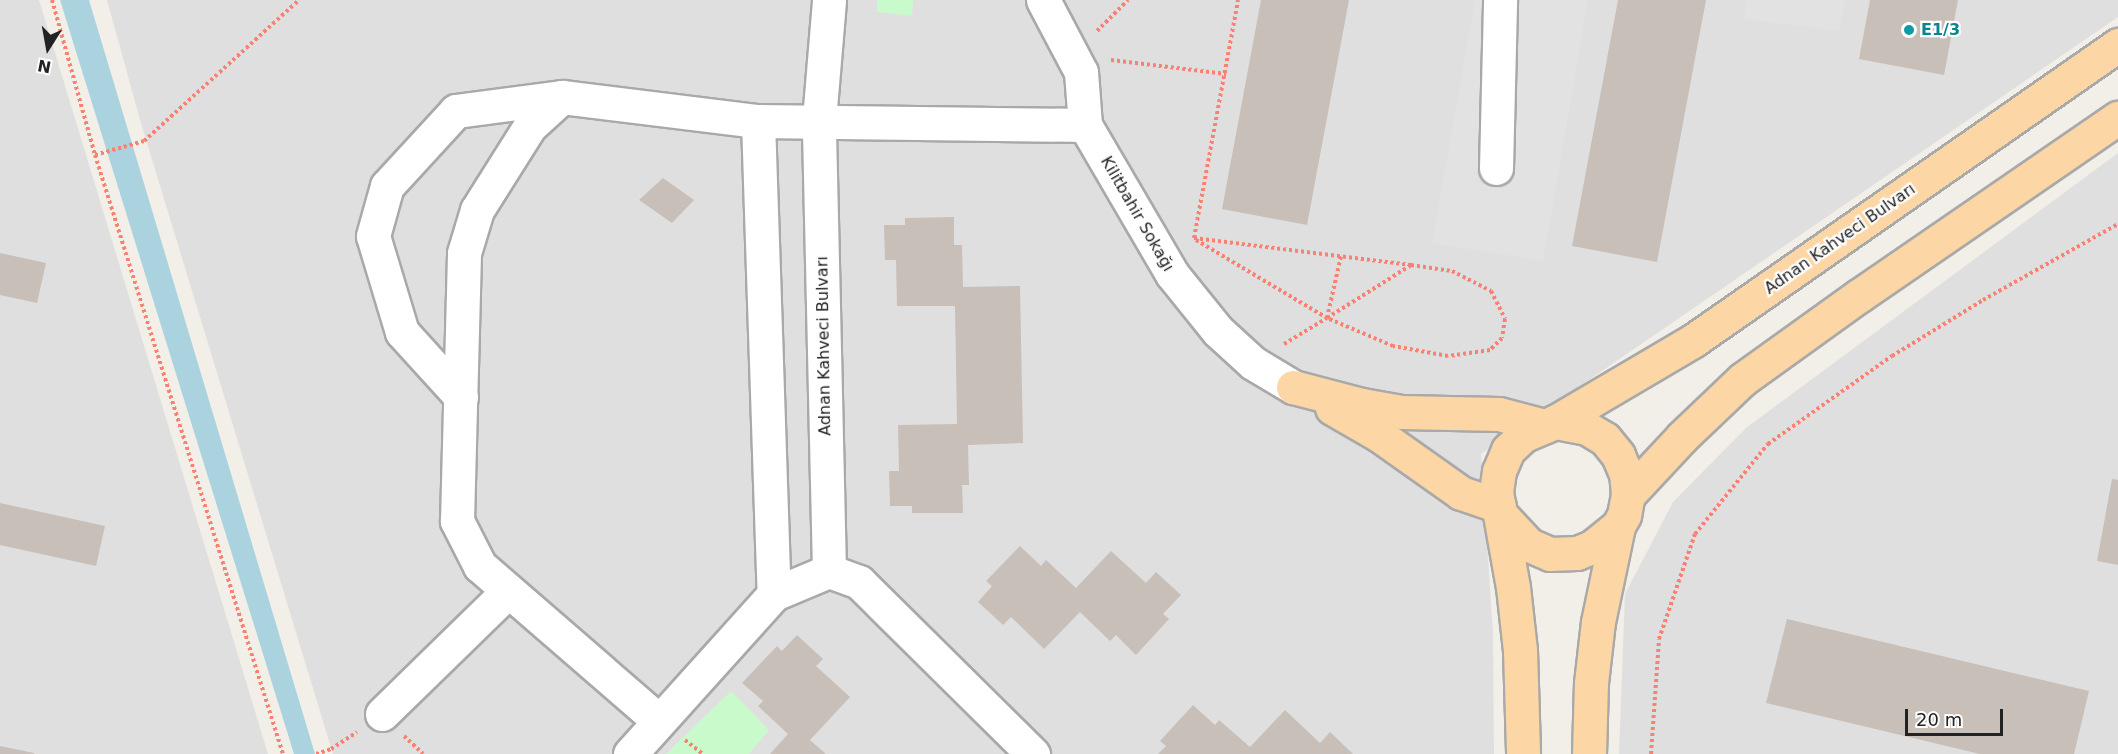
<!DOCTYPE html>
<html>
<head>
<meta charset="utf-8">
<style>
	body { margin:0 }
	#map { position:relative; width:2118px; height:754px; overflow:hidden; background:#f2efe9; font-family:"DejaVu Sans",sans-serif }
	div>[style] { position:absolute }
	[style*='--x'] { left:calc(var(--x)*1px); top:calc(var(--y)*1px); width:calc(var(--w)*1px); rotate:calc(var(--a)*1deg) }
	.residential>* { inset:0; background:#e0dfdf }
	.park>* { inset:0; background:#c8facc }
	.parking>* { inset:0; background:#e2e2e2 }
	.water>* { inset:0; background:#aad3df }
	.building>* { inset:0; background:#c7bfb8 }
	.path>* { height:4px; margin-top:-2px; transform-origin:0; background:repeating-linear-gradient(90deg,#fa8072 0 3px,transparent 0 6px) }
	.roads { filter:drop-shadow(2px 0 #a9a9a9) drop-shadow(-2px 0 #a9a9a9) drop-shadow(0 2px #a9a9a9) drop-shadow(0 -2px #a9a9a9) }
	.minor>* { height:33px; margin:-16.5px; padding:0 16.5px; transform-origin:16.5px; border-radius:16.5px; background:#fff }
	.major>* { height:33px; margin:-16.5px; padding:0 16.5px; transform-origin:16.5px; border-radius:16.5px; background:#fcd6a4 }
	.dots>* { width:16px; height:16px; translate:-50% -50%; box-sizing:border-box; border:3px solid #fff; border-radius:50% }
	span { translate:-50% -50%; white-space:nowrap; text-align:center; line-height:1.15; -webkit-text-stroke:4.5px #fff; paint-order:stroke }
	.culture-label { font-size:16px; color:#0d838f; font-weight:700 }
	.left { translate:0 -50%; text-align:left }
	.street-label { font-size:16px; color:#222 }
	.north { position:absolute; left:18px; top:18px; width:60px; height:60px; -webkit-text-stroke:4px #fff; paint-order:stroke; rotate:191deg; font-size:16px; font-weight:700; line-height:24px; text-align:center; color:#222 }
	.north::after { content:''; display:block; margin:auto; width:21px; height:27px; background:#222; clip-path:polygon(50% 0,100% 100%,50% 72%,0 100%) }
	.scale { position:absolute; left:1905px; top:709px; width:98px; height:27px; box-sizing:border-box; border:3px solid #222; border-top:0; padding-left:8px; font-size:18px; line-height:21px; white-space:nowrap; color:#222; -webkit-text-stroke:4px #fff; paint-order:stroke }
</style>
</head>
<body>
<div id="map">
	<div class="residential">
		<i style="clip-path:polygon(0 0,39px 0,268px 754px,0 754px)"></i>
		<i style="clip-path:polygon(107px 0,2118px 0,2118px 17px,1481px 454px,1493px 632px,1494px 754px,333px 754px,140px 120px)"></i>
		<i style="clip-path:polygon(2118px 153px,2118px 754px,1619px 754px,1625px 594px,1673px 502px,1746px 428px)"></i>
	</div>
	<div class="park">
		<i style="clip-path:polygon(877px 0,913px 0,912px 16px,877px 12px)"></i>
		<i style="clip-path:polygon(731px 691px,769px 730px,749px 754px,666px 754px)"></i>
	</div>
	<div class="parking">
		<i style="clip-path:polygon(1475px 0,1588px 0,1543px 261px,1432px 243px)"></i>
		<i style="clip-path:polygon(1747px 0,1845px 0,1839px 31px,1744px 19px)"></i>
	</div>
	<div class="water">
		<i style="clip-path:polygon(60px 0,89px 0,315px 754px,294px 754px)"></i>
	</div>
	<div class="building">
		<i style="clip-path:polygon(1261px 0,1349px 0,1307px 225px,1222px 209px)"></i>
		<i style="clip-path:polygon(1618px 0,1706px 0,1657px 262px,1572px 246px)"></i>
		<i style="clip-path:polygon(1870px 0,1958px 0,1944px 75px,1859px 59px)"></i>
		<i style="clip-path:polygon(663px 178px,694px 200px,672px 223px,639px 200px)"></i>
		<i style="clip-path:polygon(954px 217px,954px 245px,962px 245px,963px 287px,1020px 286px,1023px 443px,968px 445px,969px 485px,962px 485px,963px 513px,912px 513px,912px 506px,890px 506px,889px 471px,899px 471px,898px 425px,957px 424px,955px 306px,897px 306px,896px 260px,885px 260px,884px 225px,905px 225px,905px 218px)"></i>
		<i style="clip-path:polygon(0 253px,46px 263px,37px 303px,0 295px)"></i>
		<i style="clip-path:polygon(2112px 479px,2118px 480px,2118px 565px,2097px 561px)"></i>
		<i style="clip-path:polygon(0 503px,105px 526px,96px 566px,0 545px)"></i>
		<i style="clip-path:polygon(1020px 546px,1041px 566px,1046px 560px,1076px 588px,1111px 551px,1146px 583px,1156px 572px,1181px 595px,1163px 614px,1169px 619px,1136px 655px,1116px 635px,1110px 641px,1080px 612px,1044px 649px,1011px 617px,1003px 625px,978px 602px,992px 586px,986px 581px)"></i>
		<i style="clip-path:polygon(1787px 619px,2089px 691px,2074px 754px,1980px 754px,1766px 703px)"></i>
		<i style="clip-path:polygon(797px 635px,823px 659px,816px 666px,850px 697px,810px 740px,826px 754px,770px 754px,788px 734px,758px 706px,763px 701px,742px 683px,777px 646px,782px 651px)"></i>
		<i style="clip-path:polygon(1193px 705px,1215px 725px,1219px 720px,1250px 747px,1285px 710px,1320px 743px,1330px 732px,1353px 754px,1158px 754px,1166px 746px,1160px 741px)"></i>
		<i style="clip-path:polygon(0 746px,34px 753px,34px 754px,0 754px)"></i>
	</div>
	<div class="path">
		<i style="--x:52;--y:0;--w:161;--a:74.5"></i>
		<i style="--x:95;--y:155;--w:628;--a:72.58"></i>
		<i style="--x:1097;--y:31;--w:44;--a:-45"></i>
		<i style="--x:1111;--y:60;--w:116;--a:6.9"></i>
		<i style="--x:95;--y:155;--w:51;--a:-15.9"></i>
		<i style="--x:144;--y:141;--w:210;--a:-42.3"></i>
		<i style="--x:1194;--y:238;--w:219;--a:7.1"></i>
		<i style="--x:1411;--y:265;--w:41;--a:8.3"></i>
		<i style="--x:1452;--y:271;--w:44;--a:27.1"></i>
		<i style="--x:1491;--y:291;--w:31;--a:63"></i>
		<i style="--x:1505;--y:319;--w:19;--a:99"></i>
		<i style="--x:1502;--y:338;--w:17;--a:135"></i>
		<i style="--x:1490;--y:350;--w:42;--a:171.9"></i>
		<i style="--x:1448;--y:356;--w:56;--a:-169.7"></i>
		<i style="--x:1393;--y:346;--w:72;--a:-157"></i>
		<i style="--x:1327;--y:318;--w:99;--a:-32.2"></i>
		<i style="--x:1194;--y:238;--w:242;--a:-79.5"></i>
		<i style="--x:1196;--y:240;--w:152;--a:30.8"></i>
		<i style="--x:1284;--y:344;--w:50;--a:-31.2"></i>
		<i style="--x:1327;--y:318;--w:64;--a:-77.3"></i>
		<i style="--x:404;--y:736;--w:26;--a:43"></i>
		<i style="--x:685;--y:740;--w:23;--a:38"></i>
		<i style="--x:316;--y:754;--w:16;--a:-18"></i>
		<i style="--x:331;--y:749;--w:31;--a:-33"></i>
		<i style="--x:1651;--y:754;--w:115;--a:-86"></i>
		<i style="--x:1659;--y:639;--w:111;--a:-71.1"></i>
		<i style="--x:1695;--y:534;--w:116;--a:-51"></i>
		<i style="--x:1768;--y:444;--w:152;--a:-35.4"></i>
		<i style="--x:1892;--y:356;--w:107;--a:-31.6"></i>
		<i style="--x:1983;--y:300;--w:155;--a:-29.4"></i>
	</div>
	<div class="roads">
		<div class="minor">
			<i style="--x:1043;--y:0;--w:81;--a:62.2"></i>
			<i style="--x:1081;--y:72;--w:53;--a:85.7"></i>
			<i style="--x:1085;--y:125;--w:173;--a:59.7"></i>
			<i style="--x:1172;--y:274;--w:73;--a:51.1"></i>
			<i style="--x:1218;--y:331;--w:47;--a:42.4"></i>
			<i style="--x:1253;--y:363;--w:47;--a:31"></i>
			<i style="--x:758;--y:121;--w:473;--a:88.1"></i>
			<i style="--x:1496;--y:168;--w:168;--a:-88.6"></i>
			<i style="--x:461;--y:397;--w:88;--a:-132.2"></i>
			<i style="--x:402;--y:332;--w:100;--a:-106.8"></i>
			<i style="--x:373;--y:236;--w:52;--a:-74.4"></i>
			<i style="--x:387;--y:186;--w:102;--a:-47.4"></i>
			<i style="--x:456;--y:111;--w:107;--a:-7.5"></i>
			<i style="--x:829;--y:571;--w:451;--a:-91.3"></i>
			<i style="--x:819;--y:120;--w:120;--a:-85.2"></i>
			<i style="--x:382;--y:714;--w:176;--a:-44.3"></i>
			<i style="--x:659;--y:721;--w:237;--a:-139.1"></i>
			<i style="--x:480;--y:566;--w:51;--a:-117.1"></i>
			<i style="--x:457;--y:521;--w:268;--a:-88.5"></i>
			<i style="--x:464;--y:253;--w:45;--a:-73.2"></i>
			<i style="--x:477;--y:210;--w:99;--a:-57.8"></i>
			<i style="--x:530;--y:126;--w:43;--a:-42.2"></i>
			<i style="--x:562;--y:97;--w:197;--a:7"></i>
			<i style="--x:758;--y:121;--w:327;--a:0.7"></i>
			<i style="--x:630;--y:754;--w:215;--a:-48"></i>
			<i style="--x:774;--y:594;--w:60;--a:-22.7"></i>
			<i style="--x:829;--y:571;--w:32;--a:20"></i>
			<i style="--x:859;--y:582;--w:245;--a:44.7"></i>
		</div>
		<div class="major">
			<i style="--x:1293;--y:387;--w:71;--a:14.6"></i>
			<i style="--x:1362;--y:405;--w:40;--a:10"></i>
			<i style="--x:1401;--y:412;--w:98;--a:1.2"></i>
			<i style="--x:1499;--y:414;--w:48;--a:14.6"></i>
			<i style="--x:1332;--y:408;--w:54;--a:29.9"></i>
			<i style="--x:1379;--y:435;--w:100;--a:35.3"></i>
			<i style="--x:1461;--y:493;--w:40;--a:18.9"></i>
			<i style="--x:1555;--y:422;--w:161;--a:-30.5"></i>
			<i style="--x:1694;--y:340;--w:517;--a:-34.83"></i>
			<i style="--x:1628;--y:495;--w:79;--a:-47"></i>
			<i style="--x:1682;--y:437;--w:84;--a:-43.6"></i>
			<i style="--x:1743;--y:379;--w:144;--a:-35.7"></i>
			<i style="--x:1860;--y:295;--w:313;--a:-34.5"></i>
			<i style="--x:1502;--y:516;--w:40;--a:47"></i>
			<i style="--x:1529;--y:545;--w:23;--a:23"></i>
			<i style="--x:1550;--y:554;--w:27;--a:-2"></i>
			<i style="--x:1577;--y:553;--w:16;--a:-22"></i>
			<i style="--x:1592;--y:547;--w:33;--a:-39"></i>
			<i style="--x:1618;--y:526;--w:13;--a:-61"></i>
			<i style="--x:1624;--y:515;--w:20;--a:-79"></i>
			<i style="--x:1628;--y:495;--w:21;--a:-95"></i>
			<i style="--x:1626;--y:474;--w:21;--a:-113"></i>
			<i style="--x:1618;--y:455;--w:21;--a:-129"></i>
			<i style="--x:1605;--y:439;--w:21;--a:-149"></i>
			<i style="--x:1587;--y:428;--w:33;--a:-169"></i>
			<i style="--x:1555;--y:422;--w:34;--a:157"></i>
			<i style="--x:1524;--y:435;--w:22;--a:137"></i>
			<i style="--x:1508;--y:450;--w:23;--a:113"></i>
			<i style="--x:1499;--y:471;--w:21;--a:98"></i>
			<i style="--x:1496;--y:492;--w:97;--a:79.9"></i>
			<i style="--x:1513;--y:587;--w:63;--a:83.7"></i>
			<i style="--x:1520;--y:650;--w:104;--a:88.3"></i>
			<i style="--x:1589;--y:754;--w:71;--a:-88.4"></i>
			<i style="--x:1591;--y:683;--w:61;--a:-83.5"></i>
			<i style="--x:1598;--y:622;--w:98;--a:-78.2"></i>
		</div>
	</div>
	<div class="dots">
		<i style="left:1909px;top:30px;background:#0f9aa8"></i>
	</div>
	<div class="culture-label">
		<span class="left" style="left:1921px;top:30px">E1/3</span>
	</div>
	<div class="street-label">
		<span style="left:1137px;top:214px;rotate:60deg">Kilitbahir Sokağı</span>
		<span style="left:1840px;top:239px;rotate:-35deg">Adnan Kahveci Bulvarı</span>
		<span style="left:824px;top:346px;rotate:-91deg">Adnan Kahveci Bulvarı</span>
	</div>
	<div class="north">N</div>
	<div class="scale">20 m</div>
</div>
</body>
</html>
